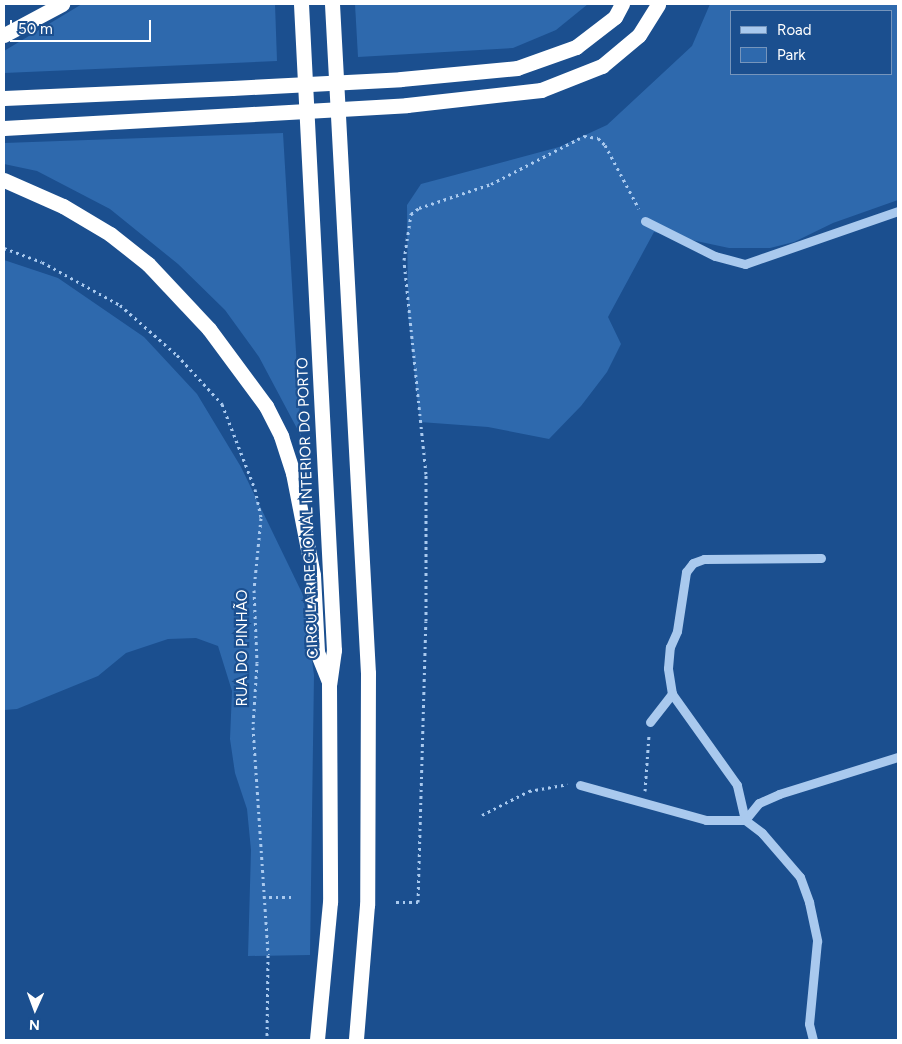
<!DOCTYPE html>
<html>
<head>
<meta charset="utf-8">
<style>
	body { margin:0 }
	#map { position:relative; width:902px; height:1044px; overflow:hidden; background:#1b4f8f; font-family:Figtree,sans-serif }
	div>[style] { position:absolute }
	[style*='--x'] { left:calc(var(--x)*1px); top:calc(var(--y)*1px); width:calc(var(--w)*1px); rotate:calc(var(--a)*1deg) }
	.green>* { inset:0; background:#2e69ad }
	.path>* { height:3px; margin-top:-1.5px; transform-origin:0; background:repeating-linear-gradient(90deg,#a9c9ee 0 2.5px,transparent 0 6.5px) }
	.minor>* { height:9px; margin:-4.5px; padding:0 4.5px; transform-origin:4.5px; border-radius:4.5px; background:#a9c9ee }
	.highway>* { height:15px; margin:-7.5px; padding:0 7.5px; transform-origin:7.5px; border-radius:7.5px; background:#fff }
	.highway-bridge>* { height:15px; margin:-7.5px; padding:0 7.5px; transform-origin:7.5px; border-radius:7.5px; background:#fff }
	span { translate:-50% -50%; white-space:nowrap; text-align:center; line-height:1.15; -webkit-text-stroke:4.5px #1b4f8f; paint-order:stroke }
	.street-label { font-size:15px; color:#fff }
	.frame { position:absolute; inset:0; border:5px solid #fff; pointer-events:none }
	.legend { position:absolute; left:730px; top:10px; width:162px; height:65px; box-sizing:border-box; background:#1b4f8f; border:1px solid #7695bc; margin:0; padding:6px 9px; list-style:none; font-size:15px; color:#fff }
	.legend li { display:flex; align-items:center; gap:10px; height:25px }
	.legend b { width:25px; border:1px solid #7695bc }
	.north { position:absolute; left:10px; top:984px; width:50px; height:50px; -webkit-text-stroke:4px #1b4f8f; paint-order:stroke; rotate:182deg; font-size:14px; font-weight:700; line-height:20px; text-align:center; color:#fff }
	.north::after { content:''; display:block; margin:auto; width:18px; height:22px; background:#fff; clip-path:polygon(50% 0,100% 100%,50% 72%,0 100%) }
	.scale { position:absolute; left:10px; top:20px; width:141px; height:22px; box-sizing:border-box; border:2px solid #fff; border-top:0; padding-left:6px; font-size:15px; line-height:18px; white-space:nowrap; color:#fff; -webkit-text-stroke:4px #1b4f8f; paint-order:stroke }
</style>
</head>
<body>
<div id="map">
	<div class="green">
		<i style="clip-path:polygon(82px 4px,275px 4px,277px 61px,4px 73px,4px 51px)"></i>
		<i style="clip-path:polygon(355px 4px,588px 4px,556px 30px,513px 48px,358px 57px)"></i>
		<i style="clip-path:polygon(evenodd,710px 4px,898px 4px,898px 200px,833px 223px,794px 242px,770px 248px,729px 248px,654px 232px,608px 317px,621px 344px,607px 372px,581px 406px,549px 439px,488px 427px,420px 422px,408px 314px,407px 205px,421px 184px,559px 147px,607px 125px,692px 46px,710px 4px,731px 11px,891px 11px,891px 74px,731px 74px,731px 11px)"></i>
		<i style="clip-path:polygon(283px 133px,301px 436px,259px 357px,225px 310px,178px 264px,110px 209px,37px 171px,4px 164px,4px 143px)"></i>
		<i style="clip-path:polygon(4px 260px,58px 278px,144px 337px,197px 394px,241px 467px,303px 595px,314px 675px,310px 955px,248px 956px,251px 850px,247px 809px,235px 773px,230px 739px,232px 691px,218px 646px,196px 638px,168px 639px,126px 653px,98px 676px,17px 709px,4px 710px)"></i>
	</div>
	<div class="path">
		<i style="--x:4;--y:248;--w:40;--a:20.2"></i>
		<i style="--x:42;--y:262;--w:89;--a:28.9"></i>
		<i style="--x:120;--y:305;--w:76;--a:41.3"></i>
		<i style="--x:177;--y:355;--w:67;--a:47.4"></i>
		<i style="--x:222;--y:404;--w:91;--a:68.8"></i>
		<i style="--x:255;--y:489;--w:30;--a:78"></i>
		<i style="--x:261;--y:518;--w:72;--a:95.6"></i>
		<i style="--x:254;--y:590;--w:73;--a:87.6"></i>
		<i style="--x:257;--y:663;--w:64;--a:93.6"></i>
		<i style="--x:253;--y:727;--w:228;--a:86.2"></i>
		<i style="--x:268;--y:955;--w:85;--a:90.7"></i>
		<i style="--x:645;--y:791;--w:56;--a:-85.9"></i>
		<i style="--x:482;--y:815;--w:53;--a:-27.1"></i>
		<i style="--x:529;--y:791;--w:39;--a:-10"></i>
		<i style="--x:263;--y:897;--w:32;--a:0"></i>
		<i style="--x:396;--y:902;--w:22;--a:0"></i>
		<i style="--x:418;--y:902;--w:281;--a:-88.4"></i>
		<i style="--x:426;--y:621;--w:147;--a:-90"></i>
		<i style="--x:426;--y:474;--w:215;--a:-95.9"></i>
		<i style="--x:404;--y:260;--w:47;--a:-81.3"></i>
		<i style="--x:411;--y:214;--w:10;--a:-37"></i>
		<i style="--x:419;--y:208;--w:76;--a:-18.4"></i>
		<i style="--x:491;--y:184;--w:105;--a:-27.3"></i>
		<i style="--x:584;--y:136;--w:14;--a:8"></i>
		<i style="--x:598;--y:138;--w:10;--a:45"></i>
		<i style="--x:605;--y:145;--w:72;--a:62"></i>
	</div>
	<div class="minor">
		<i style="--x:645;--y:221;--w:78;--a:26.6"></i>
		<i style="--x:715;--y:256;--w:31;--a:15"></i>
		<i style="--x:745;--y:264;--w:162;--a:-19.1"></i>
		<i style="--x:650;--y:722;--w:36;--a:-52"></i>
		<i style="--x:580;--y:785;--w:131;--a:15.5"></i>
		<i style="--x:706;--y:820;--w:39;--a:0"></i>
		<i style="--x:745;--y:820;--w:36;--a:-103"></i>
		<i style="--x:737;--y:785;--w:112;--a:-125.5"></i>
		<i style="--x:672;--y:694;--w:26;--a:-99"></i>
		<i style="--x:668;--y:668;--w:21;--a:-85"></i>
		<i style="--x:670;--y:647;--w:17;--a:-66"></i>
		<i style="--x:677;--y:631;--w:60;--a:-81.3"></i>
		<i style="--x:686;--y:572;--w:11;--a:-52"></i>
		<i style="--x:693;--y:563;--w:12;--a:-20"></i>
		<i style="--x:704;--y:559;--w:117;--a:-0.5"></i>
		<i style="--x:745;--y:820;--w:21;--a:37"></i>
		<i style="--x:762;--y:833;--w:58;--a:49.2"></i>
		<i style="--x:800;--y:877;--w:27;--a:70"></i>
		<i style="--x:809;--y:902;--w:40;--a:78"></i>
		<i style="--x:817;--y:941;--w:83;--a:95.5"></i>
		<i style="--x:809;--y:1024;--w:16;--a:76"></i>
		<i style="--x:745;--y:820;--w:22;--a:-51"></i>
		<i style="--x:759;--y:803;--w:22;--a:-24"></i>
		<i style="--x:779;--y:794;--w:125;--a:-17.3"></i>
	</div>
	<div class="highway">
		<i style="--x:301;--y:4;--w:647;--a:87.08"></i>
		<i style="--x:334;--y:650;--w:34;--a:98"></i>
		<i style="--x:329;--y:684;--w:218;--a:89.7"></i>
		<i style="--x:330;--y:902;--w:139;--a:95.4"></i>
		<i style="--x:332;--y:4;--w:670;--a:86.92"></i>
		<i style="--x:368;--y:673;--w:232;--a:90.2"></i>
		<i style="--x:367;--y:905;--w:135;--a:94.7"></i>
		<i style="--x:4;--y:35;--w:66;--a:-28.1"></i>
		<i style="--x:401;--y:79;--w:117;--a:-5.4"></i>
		<i style="--x:517;--y:68;--w:63;--a:-19.6"></i>
		<i style="--x:576;--y:47;--w:49;--a:-37.6"></i>
		<i style="--x:615;--y:17;--w:15;--a:-62"></i>
		<i style="--x:4;--y:98;--w:228;--a:-2.5"></i>
		<i style="--x:407;--y:105;--w:135;--a:-6.4"></i>
		<i style="--x:541;--y:90;--w:66;--a:-21.5"></i>
		<i style="--x:602;--y:66;--w:48;--a:-40"></i>
		<i style="--x:639;--y:35;--w:36;--a:-58"></i>
		<i style="--x:4;--y:128;--w:232;--a:-3.2"></i>
		<i style="--x:4;--y:180;--w:64;--a:23.8"></i>
		<i style="--x:63;--y:206;--w:55;--a:30.8"></i>
		<i style="--x:110;--y:234;--w:48;--a:38.3"></i>
		<i style="--x:148;--y:264;--w:89;--a:46.8"></i>
		<i style="--x:209;--y:329;--w:96;--a:53.5"></i>
		<i style="--x:266;--y:406;--w:34;--a:63"></i>
		<i style="--x:281;--y:436;--w:39;--a:72"></i>
		<i style="--x:293;--y:473;--w:104;--a:78.9"></i>
		<i style="--x:313;--y:575;--w:77;--a:87"></i>
		<i style="--x:317;--y:652;--w:32;--a:68"></i>
	</div>
	<div class="highway-bridge">
		<i style="--x:232;--y:88;--w:169;--a:-3"></i>
		<i style="--x:236;--y:115;--w:171;--a:-3.3"></i>
	</div>
	<div class="street-label">
		<span style="left:308px;top:508px;rotate:-92deg">CIRCULAR REGIONAL INTERIOR DO PORTO</span>
		<span style="left:243px;top:648px;rotate:-90deg">RUA DO PINHÃO</span>
	</div>
	<div class="frame"></div>
	<ul class="legend">
	<li><b style="height:6px;background:#a9c9ee"></b>Road</li>
	<li><b style="height:14px;background:#2e69ad"></b>Park</li>
	</ul>
	<div class="north">N</div>
	<div class="scale">50 m</div>
</div>
</body>
</html>
